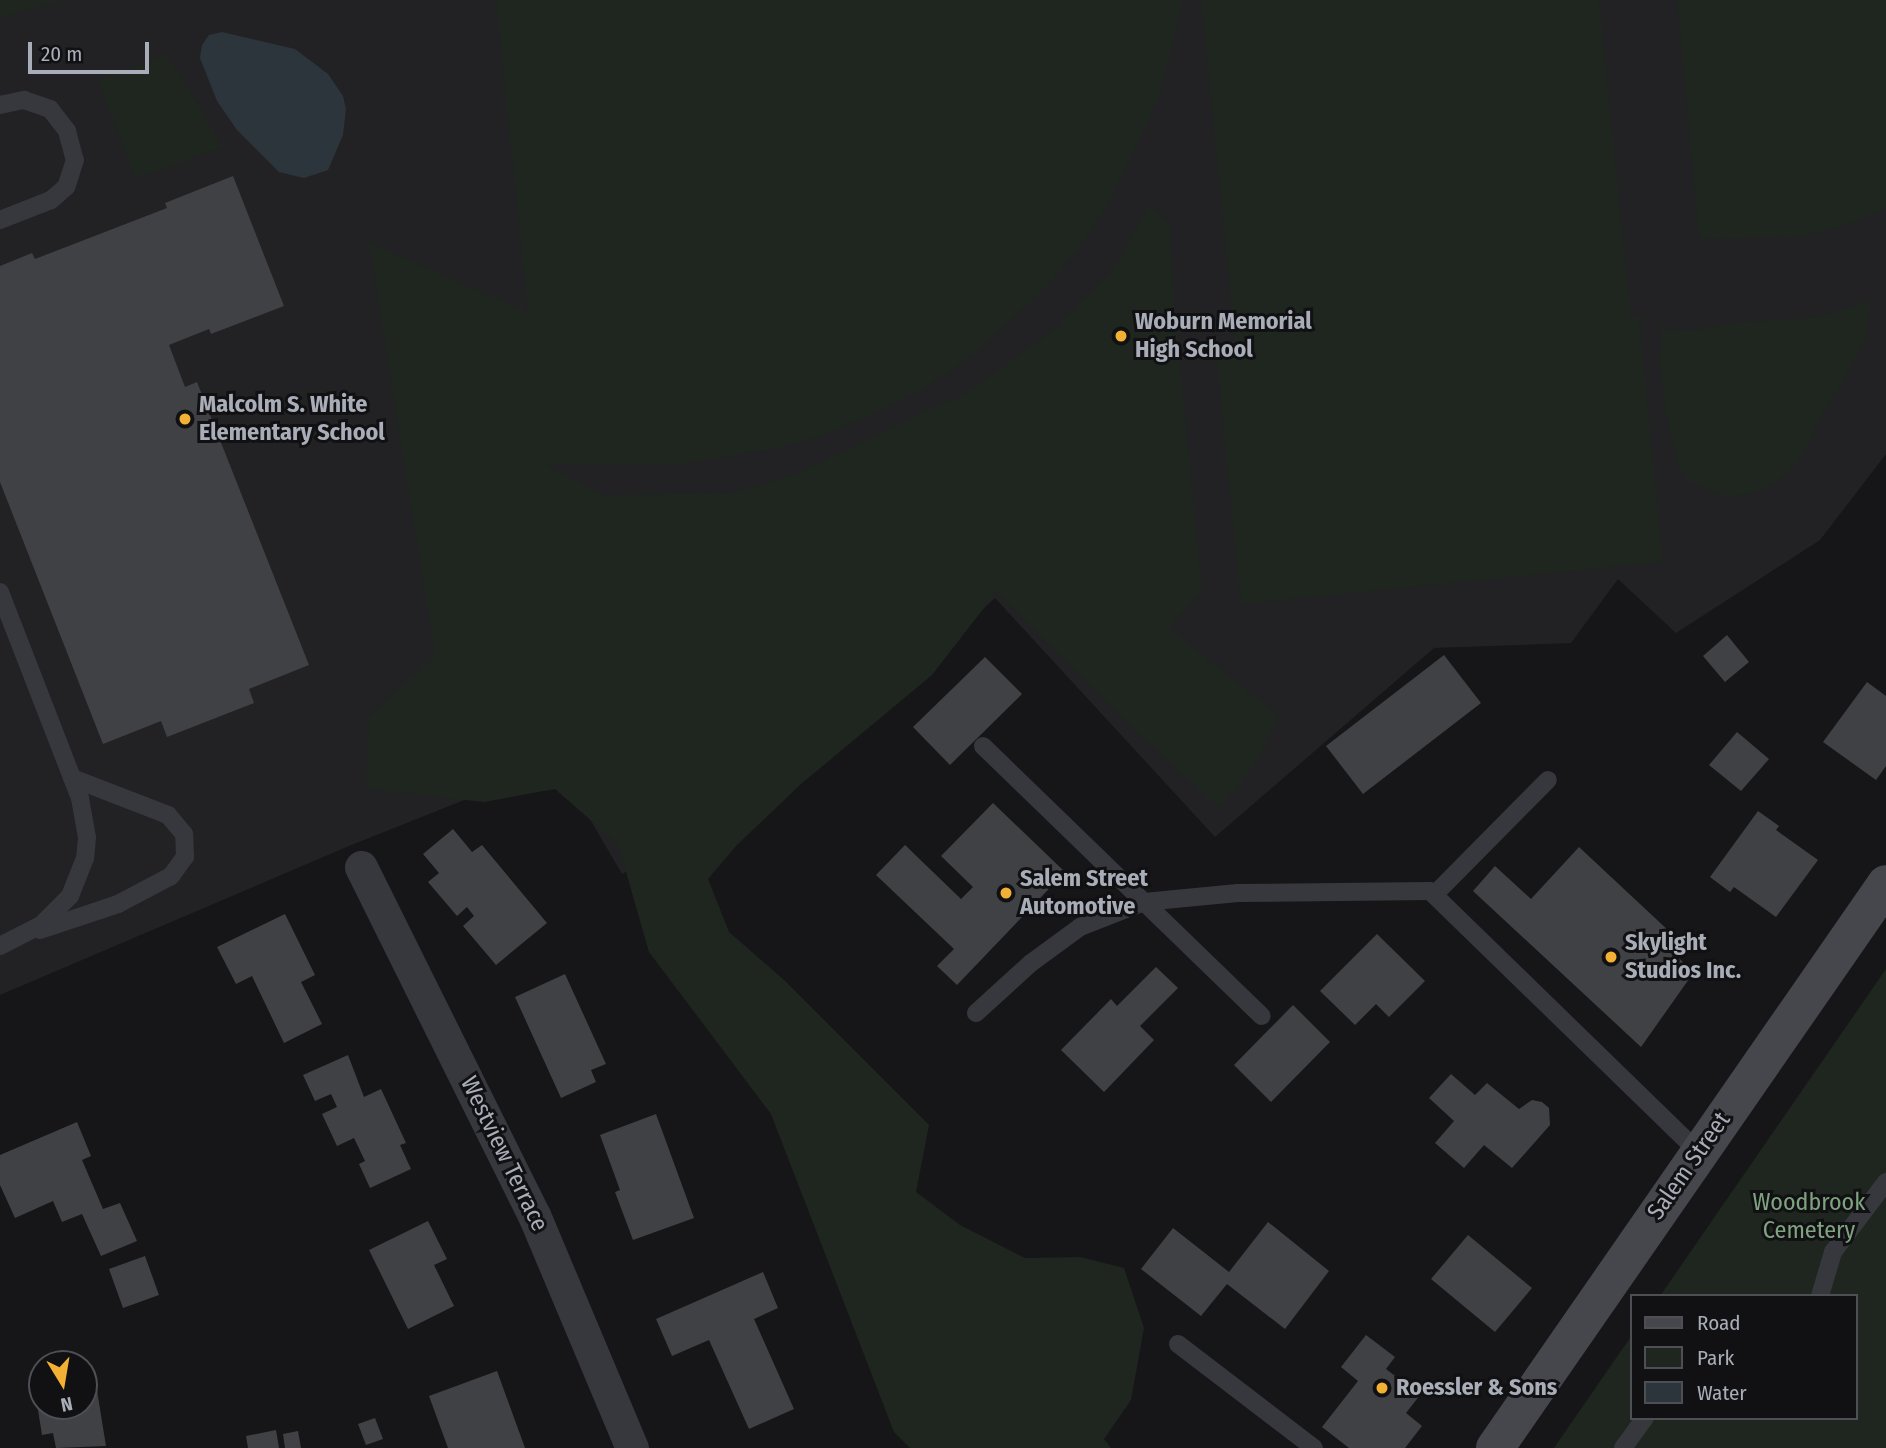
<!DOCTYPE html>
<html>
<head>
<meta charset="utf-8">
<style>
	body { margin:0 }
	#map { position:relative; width:1886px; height:1448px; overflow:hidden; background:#161618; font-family:"Fira Sans Condensed",sans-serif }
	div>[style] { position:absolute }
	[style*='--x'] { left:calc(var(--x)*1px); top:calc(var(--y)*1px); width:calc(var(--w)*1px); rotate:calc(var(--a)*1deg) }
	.built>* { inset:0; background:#222225 }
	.green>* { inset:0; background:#1e261f }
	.water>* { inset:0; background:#2c353c }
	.building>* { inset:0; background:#404145 }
	.lane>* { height:18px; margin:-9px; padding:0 9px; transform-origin:9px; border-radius:9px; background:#37383d }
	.street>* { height:33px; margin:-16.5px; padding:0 16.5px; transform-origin:16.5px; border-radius:16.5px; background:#37383d }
	.secondary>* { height:38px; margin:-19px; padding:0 19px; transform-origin:19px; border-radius:19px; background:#45474d }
	.dots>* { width:19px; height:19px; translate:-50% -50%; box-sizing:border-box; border:4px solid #111113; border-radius:50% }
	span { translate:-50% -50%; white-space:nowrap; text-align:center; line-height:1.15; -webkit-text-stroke:6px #111113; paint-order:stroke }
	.poi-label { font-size:24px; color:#a8adb8; font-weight:700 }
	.left { translate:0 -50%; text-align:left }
	.street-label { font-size:24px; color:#a8adb8 }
	.park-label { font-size:24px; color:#7fa381 }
	.legend { position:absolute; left:1630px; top:1294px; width:228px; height:126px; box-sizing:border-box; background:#111113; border:2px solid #4d4f55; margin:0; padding:9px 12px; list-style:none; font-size:21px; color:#a8adb8 }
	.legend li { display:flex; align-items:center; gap:14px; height:35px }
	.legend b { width:35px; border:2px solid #4d4f55 }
	.north { position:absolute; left:28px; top:1350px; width:70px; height:70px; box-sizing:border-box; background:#111113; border:2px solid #4d4f55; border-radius:50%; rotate:169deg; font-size:19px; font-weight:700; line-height:28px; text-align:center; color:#a8adb8 }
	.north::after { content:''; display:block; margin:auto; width:24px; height:32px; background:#f2b134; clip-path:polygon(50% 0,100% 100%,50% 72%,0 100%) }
	.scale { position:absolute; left:28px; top:42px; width:121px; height:32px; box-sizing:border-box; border:4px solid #a8adb8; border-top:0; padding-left:9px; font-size:21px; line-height:24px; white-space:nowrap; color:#a8adb8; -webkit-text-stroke:5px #111113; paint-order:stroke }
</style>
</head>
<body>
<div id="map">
	<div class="built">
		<i style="clip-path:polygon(0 0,1886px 0,1886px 454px,1820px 540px,1676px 633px,1618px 579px,1571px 643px,1434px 648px,1215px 837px,995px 598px,815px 765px,622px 874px,557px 763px,349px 846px,0 995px)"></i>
	</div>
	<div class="green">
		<i style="clip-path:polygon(0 0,62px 0,0 18px)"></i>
		<i style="clip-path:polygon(496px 0,1183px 0,1159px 97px,1111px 198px,1080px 247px,1048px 286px,964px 362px,919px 390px,870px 415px,824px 435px,774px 449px,682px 464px,545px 464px,603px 495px,733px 493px,795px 474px,966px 393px,1058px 327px,1113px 270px,1150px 204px,1170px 226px,1174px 304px,1202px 591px,1169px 628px,1279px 716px,1253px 767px,1219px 808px,1141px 735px,997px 591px,932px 675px,801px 784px,736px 846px,708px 879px,729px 932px,784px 980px,929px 1125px,916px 1192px,960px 1225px,1025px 1258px,1080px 1257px,1124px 1268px,1144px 1328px,1131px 1400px,1104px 1439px,1111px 1448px,910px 1448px,894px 1432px,771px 1114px,649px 952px,618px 844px,555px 789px,484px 802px,366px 789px,369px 717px,435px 656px,369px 242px,528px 313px)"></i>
		<i style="clip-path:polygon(1201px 0,1599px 0,1631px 317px,1639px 317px,1663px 562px,1241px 604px,1216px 353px,1236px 350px)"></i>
		<i style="clip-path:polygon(1677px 0,1886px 0,1886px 208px,1848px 225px,1798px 237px,1699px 239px)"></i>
		<i style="clip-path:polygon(165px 55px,202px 110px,222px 147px,136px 179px,98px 80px)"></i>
		<i style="clip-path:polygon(1871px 300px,1865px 342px,1818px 422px,1802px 458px,1775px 483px,1748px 495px,1722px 496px,1691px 482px,1679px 468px,1666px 416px,1660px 364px,1661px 329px,1696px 330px,1739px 322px,1792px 320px,1834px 313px)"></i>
		<i style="clip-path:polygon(1886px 969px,1886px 1448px,1554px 1448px,1632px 1335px,1632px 1418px,1856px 1418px,1856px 1296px,1660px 1296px)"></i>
	</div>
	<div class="water">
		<i style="clip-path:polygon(222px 32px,295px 49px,328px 74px,343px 96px,346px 109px,343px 135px,328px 170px,304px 178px,279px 172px,237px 130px,217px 101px,200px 58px,202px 45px,209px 35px)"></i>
	</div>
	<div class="building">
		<i style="clip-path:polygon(233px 176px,284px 306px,211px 334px,209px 329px,169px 345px,185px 387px,197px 382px,309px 665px,249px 689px,254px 703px,167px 737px,161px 721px,103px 744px,0 482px,0 266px,32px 253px,35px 259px,167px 208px,165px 203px)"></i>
		<i style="clip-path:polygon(1727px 635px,1749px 662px,1725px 682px,1703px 656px)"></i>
		<i style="clip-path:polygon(1444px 655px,1481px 703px,1363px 794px,1326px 746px)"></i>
		<i style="clip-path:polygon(985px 657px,1022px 694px,950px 765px,913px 727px)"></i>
		<i style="clip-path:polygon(1867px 682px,1886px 696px,1886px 766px,1876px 780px,1823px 742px)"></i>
		<i style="clip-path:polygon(1737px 732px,1769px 759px,1741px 791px,1709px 765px)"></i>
		<i style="clip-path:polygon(993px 803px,1065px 872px,957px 985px,937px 966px,954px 949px,876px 875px,905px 845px,961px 899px,973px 887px,941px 856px)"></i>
		<i style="clip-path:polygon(1758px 811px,1779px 826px,1776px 830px,1818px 860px,1776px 917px,1734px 887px,1730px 892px,1710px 877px)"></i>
		<i style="clip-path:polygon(453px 829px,472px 852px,482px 845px,547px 923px,496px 965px,463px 926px,474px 916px,467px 907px,457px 916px,428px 882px,439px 873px,423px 854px)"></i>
		<i style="clip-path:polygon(1579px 847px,1670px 932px,1661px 942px,1694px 972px,1641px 1047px,1473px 891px,1495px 866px,1531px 899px)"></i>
		<i style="clip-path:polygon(285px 914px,315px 975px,301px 982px,322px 1024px,284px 1043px,252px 976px,236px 984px,217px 947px)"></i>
		<i style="clip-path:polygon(1377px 934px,1425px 981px,1389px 1017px,1376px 1004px,1355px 1025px,1320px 991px)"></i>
		<i style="clip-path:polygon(1156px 967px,1178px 988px,1140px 1026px,1154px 1040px,1104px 1092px,1061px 1050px,1111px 999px,1117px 1006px)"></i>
		<i style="clip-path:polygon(565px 974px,606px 1064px,591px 1070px,596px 1082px,561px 1098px,515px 997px)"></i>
		<i style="clip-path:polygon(1293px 1005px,1330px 1042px,1271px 1102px,1234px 1065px)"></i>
		<i style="clip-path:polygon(348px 1055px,364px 1097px,381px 1089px,406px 1143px,400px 1145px,411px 1169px,370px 1188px,359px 1164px,365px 1161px,354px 1138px,337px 1146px,322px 1114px,337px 1107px,331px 1094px,315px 1101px,303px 1075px)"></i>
		<i style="clip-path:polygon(1451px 1074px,1475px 1095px,1487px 1083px,1519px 1109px,1532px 1100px,1542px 1102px,1549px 1108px,1550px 1125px,1512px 1168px,1484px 1145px,1464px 1168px,1435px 1143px,1454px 1121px,1429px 1098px)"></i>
		<i style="clip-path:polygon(656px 1114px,694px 1218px,633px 1240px,615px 1192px,620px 1190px,600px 1135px)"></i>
		<i style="clip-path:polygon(77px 1122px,91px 1156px,82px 1160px,103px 1209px,120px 1203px,137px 1241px,101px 1256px,82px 1214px,62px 1222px,53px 1201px,15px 1218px,0 1185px,0 1155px)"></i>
		<i style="clip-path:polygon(428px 1221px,447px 1259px,434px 1265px,454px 1306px,408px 1329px,369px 1250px)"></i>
		<i style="clip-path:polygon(1268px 1222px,1329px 1271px,1285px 1329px,1227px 1284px,1201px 1316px,1141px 1269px,1173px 1228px,1229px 1272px)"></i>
		<i style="clip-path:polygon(1468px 1235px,1532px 1288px,1495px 1332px,1431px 1279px)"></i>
		<i style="clip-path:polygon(145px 1256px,159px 1295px,123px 1308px,109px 1269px)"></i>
		<i style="clip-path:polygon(763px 1272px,778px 1308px,754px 1319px,794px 1409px,749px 1429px,709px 1340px,672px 1356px,656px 1319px)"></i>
		<i style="clip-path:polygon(1366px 1335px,1395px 1357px,1386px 1369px,1420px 1395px,1406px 1413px,1422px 1426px,1405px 1448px,1349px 1448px,1322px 1427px,1358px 1381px,1341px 1367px)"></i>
		<i style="clip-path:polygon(497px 1371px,525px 1448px,448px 1448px,429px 1396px)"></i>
		<i style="clip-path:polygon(95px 1378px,106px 1446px,56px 1448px,53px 1433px,42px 1435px,38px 1410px,49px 1406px,84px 1406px,84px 1380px)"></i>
		<i style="clip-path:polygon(375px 1418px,383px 1439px,366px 1445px,358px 1424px)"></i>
		<i style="clip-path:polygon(276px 1430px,279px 1448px,248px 1448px,246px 1436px)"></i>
		<i style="clip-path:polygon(298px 1431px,301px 1448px,285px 1448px,283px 1434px)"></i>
	</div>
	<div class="lane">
		<i style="--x:0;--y:105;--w:25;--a:-12"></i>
		<i style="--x:24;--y:100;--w:28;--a:19"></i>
		<i style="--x:50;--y:109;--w:28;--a:52"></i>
		<i style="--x:67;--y:131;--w:30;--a:75"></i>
		<i style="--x:75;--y:160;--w:28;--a:108"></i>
		<i style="--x:66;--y:187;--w:20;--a:139"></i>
		<i style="--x:51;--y:200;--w:55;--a:158.6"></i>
		<i style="--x:0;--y:592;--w:221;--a:68.8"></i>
		<i style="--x:80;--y:798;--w:40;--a:80"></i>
		<i style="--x:87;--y:837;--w:21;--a:95"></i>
		<i style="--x:85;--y:858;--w:41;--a:111.5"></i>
		<i style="--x:70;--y:896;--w:41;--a:135"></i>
		<i style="--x:41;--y:925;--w:46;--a:152.9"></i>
		<i style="--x:983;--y:746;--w:388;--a:44.1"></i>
		<i style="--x:1436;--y:893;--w:159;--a:-45.3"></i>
		<i style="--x:40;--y:930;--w:82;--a:-18.4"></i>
		<i style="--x:118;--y:904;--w:60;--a:-27.8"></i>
		<i style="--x:171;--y:876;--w:24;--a:-54"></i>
		<i style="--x:185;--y:857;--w:23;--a:-92"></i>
		<i style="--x:184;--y:834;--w:25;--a:-130"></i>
		<i style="--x:168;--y:815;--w:103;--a:-158.9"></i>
		<i style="--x:976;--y:1013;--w:74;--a:-42.3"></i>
		<i style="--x:1031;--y:963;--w:61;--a:-36.3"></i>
		<i style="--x:1080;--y:927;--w:69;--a:-21.3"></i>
		<i style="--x:1144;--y:902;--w:94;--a:-5.5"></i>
		<i style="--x:1238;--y:893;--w:192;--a:-0.6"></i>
		<i style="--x:1430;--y:891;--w:374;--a:44.2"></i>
		<i style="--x:1820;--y:1296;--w:46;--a:-73.5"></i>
		<i style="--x:1833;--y:1252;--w:88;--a:-52.9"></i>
		<i style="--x:1178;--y:1344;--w:171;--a:37.4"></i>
		<i style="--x:1623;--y:1448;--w:37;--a:-54"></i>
	</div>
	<div class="street">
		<i style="--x:361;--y:867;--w:389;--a:63.6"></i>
		<i style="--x:534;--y:1215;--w:253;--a:67.2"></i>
	</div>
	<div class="secondary">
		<i style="--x:1495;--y:1448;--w:686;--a:-55.27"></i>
	</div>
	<div class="dots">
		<i style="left:1121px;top:336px;background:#f2b134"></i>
		<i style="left:185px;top:419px;background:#f2b134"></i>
		<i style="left:1006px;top:893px;background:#f2b134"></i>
		<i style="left:1611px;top:957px;background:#f2b134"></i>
		<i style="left:1382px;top:1388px;background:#f2b134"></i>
	</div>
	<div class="poi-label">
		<span class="left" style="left:1135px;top:336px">Woburn Memorial<br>High School</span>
		<span class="left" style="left:199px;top:419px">Malcolm S. White<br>Elementary School</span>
		<span class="left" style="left:1020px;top:893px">Salem Street<br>Automotive</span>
		<span class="left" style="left:1625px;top:957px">Skylight<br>Studios Inc.</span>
		<span class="left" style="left:1396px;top:1388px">Roessler &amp; Sons</span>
	</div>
	<div class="street-label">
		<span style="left:504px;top:1154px;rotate:64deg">Westview Terrace</span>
		<span style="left:1689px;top:1166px;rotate:-55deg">Salem Street</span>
	</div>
	<div class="park-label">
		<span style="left:1809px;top:1217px">Woodbrook<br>Cemetery</span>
	</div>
	<ul class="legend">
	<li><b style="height:9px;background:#45474d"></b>Road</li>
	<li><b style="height:19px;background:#1e261f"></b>Park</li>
	<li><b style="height:19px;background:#2c353c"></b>Water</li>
	</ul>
	<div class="north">N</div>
	<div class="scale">20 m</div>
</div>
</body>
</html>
